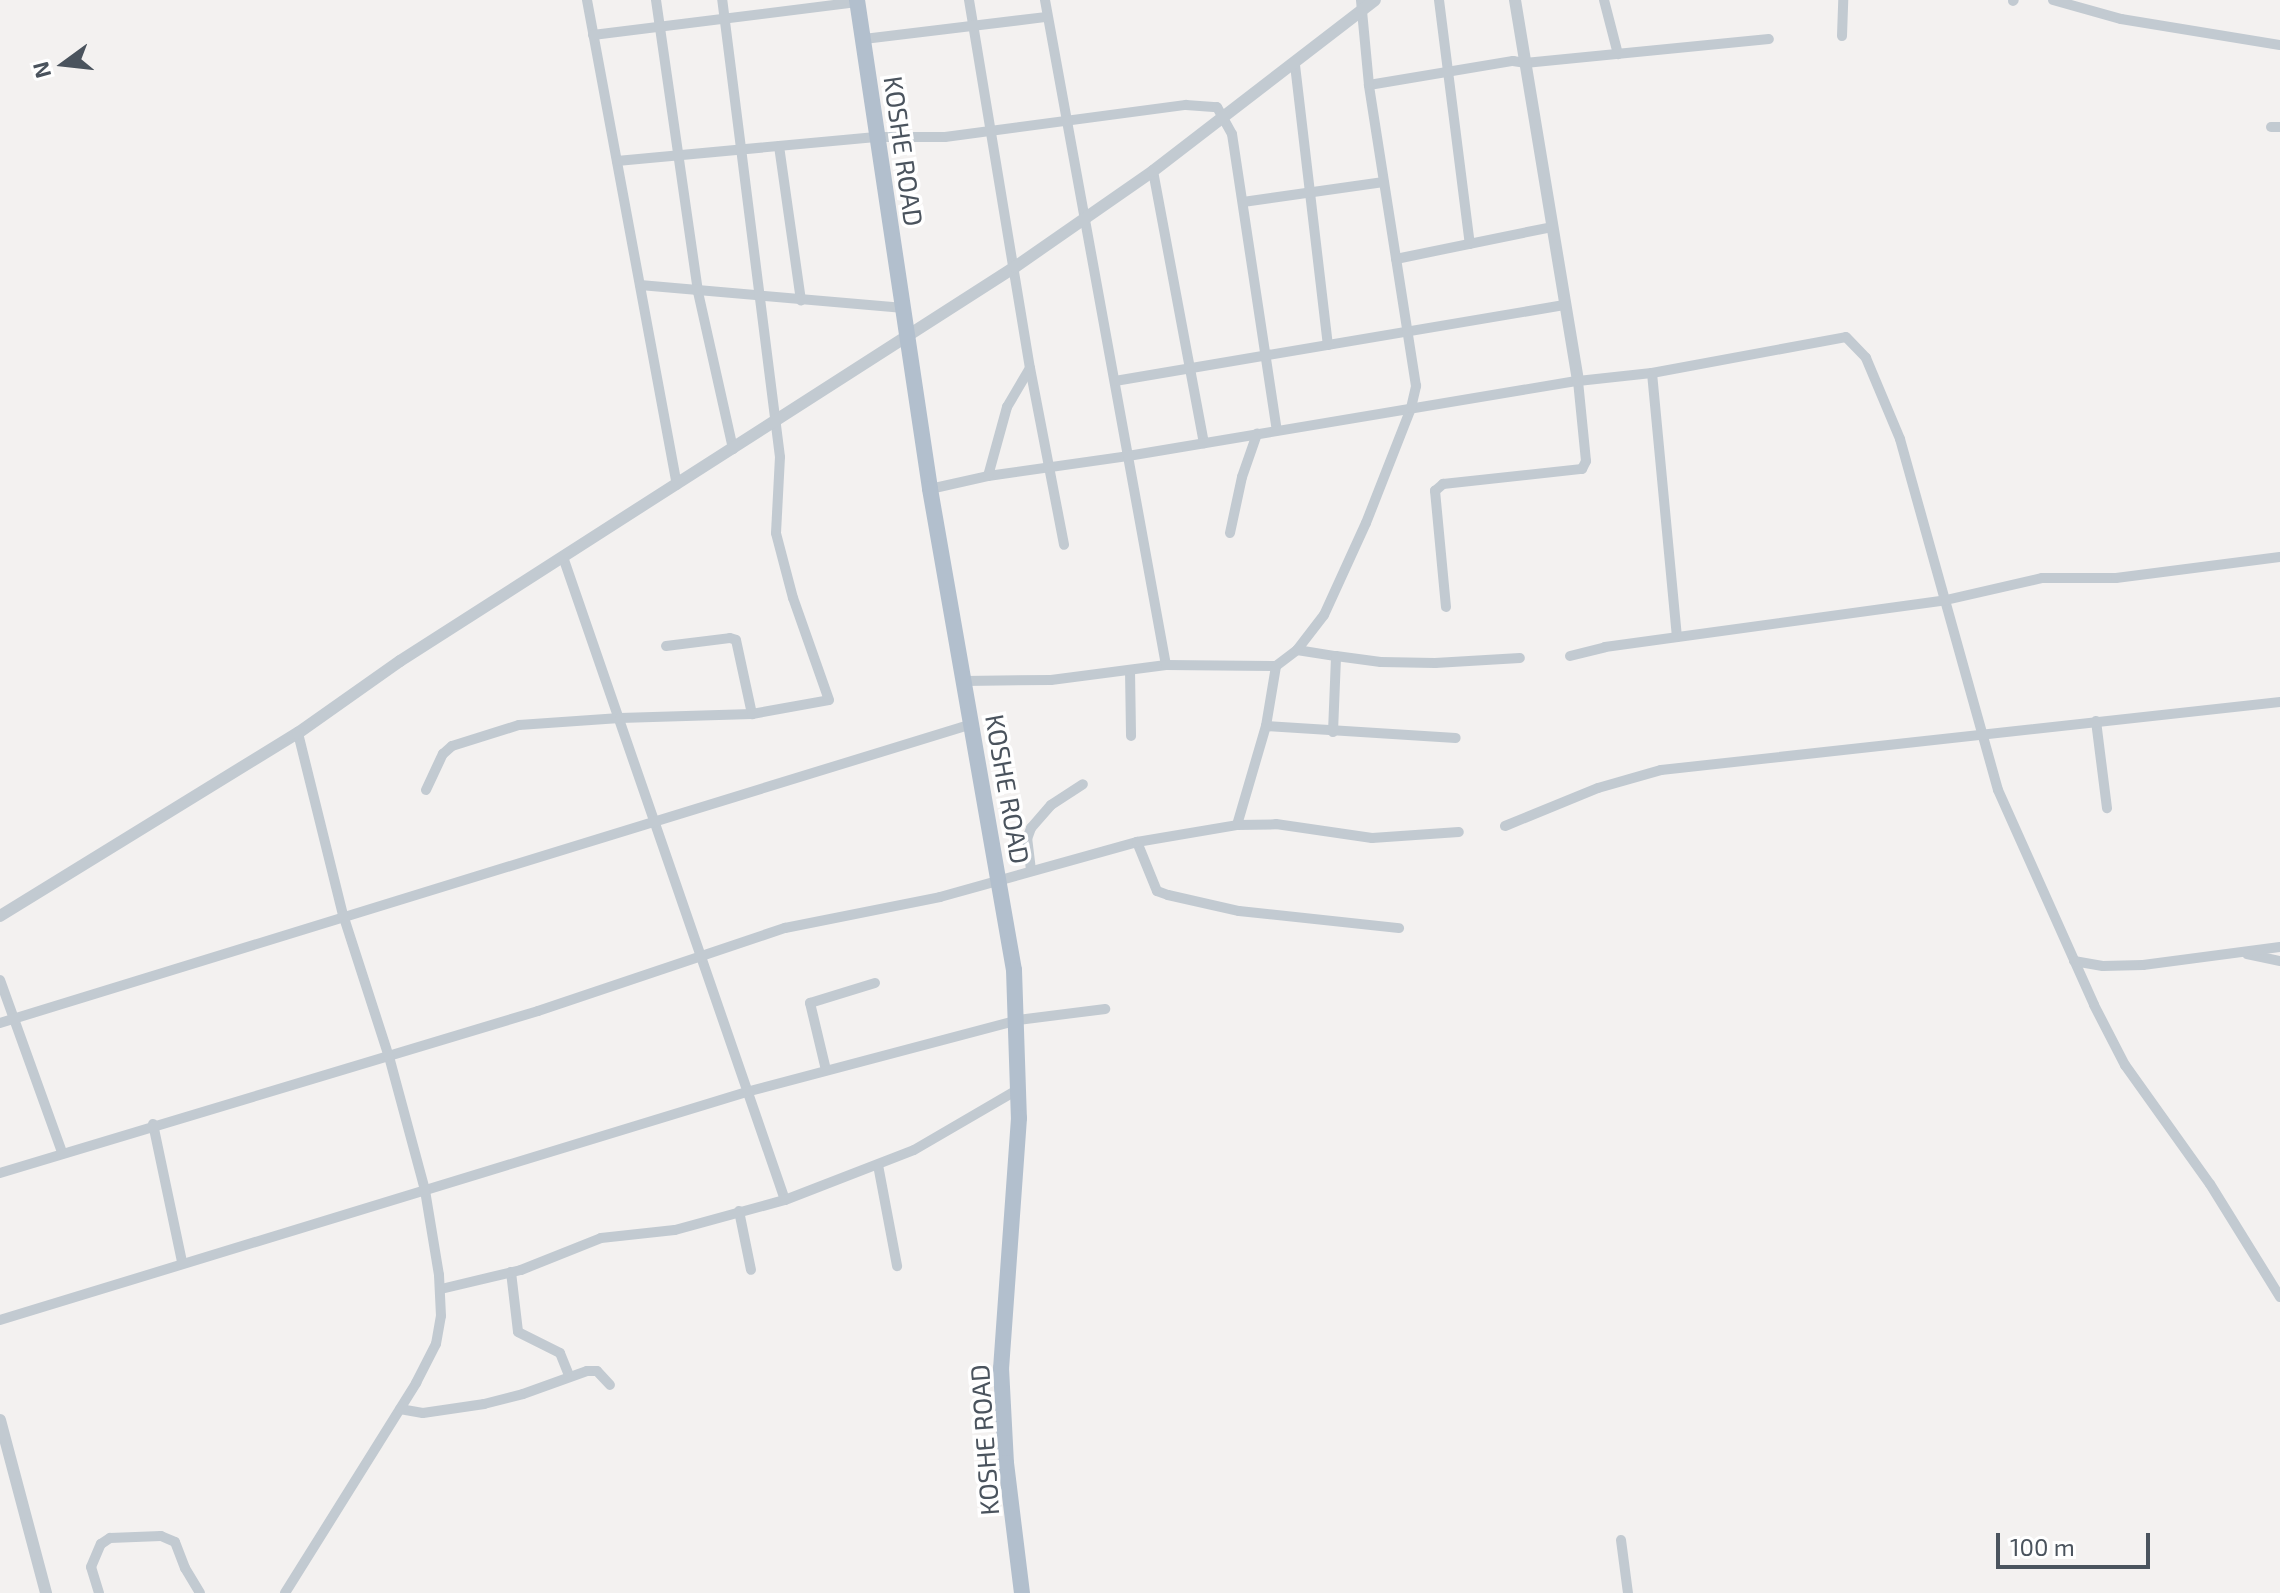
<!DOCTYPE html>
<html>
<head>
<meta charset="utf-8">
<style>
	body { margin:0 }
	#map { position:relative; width:2280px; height:1593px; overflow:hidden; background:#f3f1f0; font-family:"Exo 2",sans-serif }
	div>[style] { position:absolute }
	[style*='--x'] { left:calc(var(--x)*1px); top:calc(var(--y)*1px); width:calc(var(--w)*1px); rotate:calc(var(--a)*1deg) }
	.minor>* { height:10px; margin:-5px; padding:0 5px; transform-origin:5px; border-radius:5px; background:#c2cad1 }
	.tertiary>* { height:12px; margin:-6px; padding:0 6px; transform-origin:6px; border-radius:6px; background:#c2cad1 }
	.primary>* { height:16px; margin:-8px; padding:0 8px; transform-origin:8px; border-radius:8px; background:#b2bfcd }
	span { translate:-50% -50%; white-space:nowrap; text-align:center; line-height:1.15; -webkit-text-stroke:7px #fff; paint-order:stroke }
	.street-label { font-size:26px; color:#4a535d }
	.north { position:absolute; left:24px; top:24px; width:80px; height:80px; -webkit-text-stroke:6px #fff; paint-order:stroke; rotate:255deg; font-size:22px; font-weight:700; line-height:32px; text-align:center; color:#4a535d }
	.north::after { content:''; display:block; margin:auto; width:28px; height:36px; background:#4a535d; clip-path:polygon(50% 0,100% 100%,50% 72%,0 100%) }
	.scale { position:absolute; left:1996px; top:1533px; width:154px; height:36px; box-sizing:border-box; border:4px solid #4a535d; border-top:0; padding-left:10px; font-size:24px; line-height:28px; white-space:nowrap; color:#4a535d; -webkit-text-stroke:6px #fff; paint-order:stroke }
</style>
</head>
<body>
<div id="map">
	<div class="minor">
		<i style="--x:587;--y:0;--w:493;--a:79.5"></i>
		<i style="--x:656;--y:0;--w:295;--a:81.8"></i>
		<i style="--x:698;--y:292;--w:161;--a:77.4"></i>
		<i style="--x:969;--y:0;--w:373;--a:80.6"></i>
		<i style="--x:1030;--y:368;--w:180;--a:79.1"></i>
		<i style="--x:1045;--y:0;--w:676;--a:79.69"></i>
		<i style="--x:1439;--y:0;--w:246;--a:82.8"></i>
		<i style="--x:1604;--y:0;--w:56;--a:75.5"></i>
		<i style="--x:2053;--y:0;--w:71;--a:15.6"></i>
		<i style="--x:2121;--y:19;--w:161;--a:9.3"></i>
		<i style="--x:2013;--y:1;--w:1;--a:-45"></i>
		<i style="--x:593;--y:35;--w:266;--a:-7.1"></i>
		<i style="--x:1842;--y:36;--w:36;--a:-88"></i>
		<i style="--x:864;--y:39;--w:184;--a:-6.9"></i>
		<i style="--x:1295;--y:65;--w:282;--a:83.3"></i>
		<i style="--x:1369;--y:85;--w:146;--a:-9.5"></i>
		<i style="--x:1513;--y:61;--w:12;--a:9"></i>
		<i style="--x:1525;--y:63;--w:245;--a:-5.6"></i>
		<i style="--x:2271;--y:127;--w:9;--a:0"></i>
		<i style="--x:779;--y:146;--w:156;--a:81.9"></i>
		<i style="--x:617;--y:161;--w:260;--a:-5.3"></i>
		<i style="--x:876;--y:137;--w:69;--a:0"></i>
		<i style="--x:945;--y:137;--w:243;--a:-7.6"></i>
		<i style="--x:1186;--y:105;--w:31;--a:4"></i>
		<i style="--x:1217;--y:107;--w:31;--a:61"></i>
		<i style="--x:1232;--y:134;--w:300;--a:81.4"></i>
		<i style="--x:1153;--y:171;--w:277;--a:79.4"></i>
		<i style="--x:1243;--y:202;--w:142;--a:-8.1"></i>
		<i style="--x:1396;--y:259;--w:159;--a:-11.6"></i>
		<i style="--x:640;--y:285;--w:265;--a:5"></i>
		<i style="--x:1652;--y:373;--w:265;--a:84.6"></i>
		<i style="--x:1115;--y:381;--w:454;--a:-9.6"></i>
		<i style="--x:988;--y:476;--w:141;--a:-8.1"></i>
		<i style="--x:1128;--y:456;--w:456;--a:-9.5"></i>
		<i style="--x:1578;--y:381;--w:74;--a:-6.2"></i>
		<i style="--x:1652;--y:373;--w:197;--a:-10.5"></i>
		<i style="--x:1846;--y:337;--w:29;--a:46"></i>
		<i style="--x:1866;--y:358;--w:88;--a:67.2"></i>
		<i style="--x:1900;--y:439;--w:364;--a:74.4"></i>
		<i style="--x:1998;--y:790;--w:235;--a:65.9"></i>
		<i style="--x:2094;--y:1005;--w:68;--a:62.7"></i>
		<i style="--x:2125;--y:1065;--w:146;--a:54.5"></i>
		<i style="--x:2210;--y:1184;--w:133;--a:58.2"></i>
		<i style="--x:930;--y:489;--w:59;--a:-12.6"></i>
		<i style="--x:988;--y:476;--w:72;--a:-74.6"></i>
		<i style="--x:1007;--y:407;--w:45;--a:-59.5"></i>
		<i style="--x:1230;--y:533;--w:57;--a:-77.9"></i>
		<i style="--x:1242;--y:477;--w:46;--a:-70.8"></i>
		<i style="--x:563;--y:557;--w:680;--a:70.95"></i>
		<i style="--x:1446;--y:607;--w:117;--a:-95.4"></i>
		<i style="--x:1435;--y:491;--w:11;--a:-41"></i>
		<i style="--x:1443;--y:484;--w:140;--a:-6.2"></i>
		<i style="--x:1582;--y:469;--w:9;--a:-63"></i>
		<i style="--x:1586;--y:461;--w:80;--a:-95.7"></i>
		<i style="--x:666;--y:646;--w:64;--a:-7.1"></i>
		<i style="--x:730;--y:638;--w:6;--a:18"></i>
		<i style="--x:736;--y:640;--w:76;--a:77.8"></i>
		<i style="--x:1297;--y:650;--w:39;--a:9"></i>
		<i style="--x:1570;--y:656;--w:36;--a:-14"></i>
		<i style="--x:1605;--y:647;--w:344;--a:-7.8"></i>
		<i style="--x:1946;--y:600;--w:98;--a:-12.9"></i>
		<i style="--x:2042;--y:578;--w:74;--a:0"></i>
		<i style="--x:2116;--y:578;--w:165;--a:-7.3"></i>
		<i style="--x:1130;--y:670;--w:66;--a:89.1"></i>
		<i style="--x:964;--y:681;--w:87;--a:-0.7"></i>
		<i style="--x:1051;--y:680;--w:116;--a:-7.4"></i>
		<i style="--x:1166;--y:665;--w:110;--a:0.5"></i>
		<i style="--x:1276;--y:666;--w:26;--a:-37"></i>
		<i style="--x:1297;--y:650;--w:44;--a:-52.4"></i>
		<i style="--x:1324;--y:615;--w:101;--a:-65.5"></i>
		<i style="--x:1366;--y:523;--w:123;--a:-68.6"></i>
		<i style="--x:1411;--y:408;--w:23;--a:-77"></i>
		<i style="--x:1416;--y:386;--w:305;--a:-98.9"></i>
		<i style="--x:1369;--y:85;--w:85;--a:-95.4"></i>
		<i style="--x:2096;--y:721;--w:88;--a:82.8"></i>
		<i style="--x:1266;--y:726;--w:190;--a:3.6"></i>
		<i style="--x:1333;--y:732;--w:76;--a:-87.7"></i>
		<i style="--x:1336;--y:656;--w:45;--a:7.6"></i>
		<i style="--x:1381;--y:662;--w:54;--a:1.1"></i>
		<i style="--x:1435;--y:663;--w:85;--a:-3.4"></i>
		<i style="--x:426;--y:790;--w:40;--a:-65"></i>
		<i style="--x:443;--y:754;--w:12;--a:-42"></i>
		<i style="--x:452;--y:746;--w:70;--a:-17.4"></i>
		<i style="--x:519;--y:725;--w:101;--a:-4"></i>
		<i style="--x:620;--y:718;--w:132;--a:-1.7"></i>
		<i style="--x:752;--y:714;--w:78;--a:-10.3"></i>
		<i style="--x:829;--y:700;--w:108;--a:-109.4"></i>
		<i style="--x:793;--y:598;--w:67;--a:-104.7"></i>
		<i style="--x:776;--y:533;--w:76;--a:-87"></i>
		<i style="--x:780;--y:457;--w:461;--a:-97.2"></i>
		<i style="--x:1237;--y:825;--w:103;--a:-73.7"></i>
		<i style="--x:1266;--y:726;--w:61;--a:-80.5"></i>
		<i style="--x:1505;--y:826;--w:100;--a:-22.2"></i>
		<i style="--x:1598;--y:788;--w:66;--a:-15.9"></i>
		<i style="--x:1661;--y:770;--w:623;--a:-6.27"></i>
		<i style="--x:1137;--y:842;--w:53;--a:67.8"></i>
		<i style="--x:1157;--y:891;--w:12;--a:20"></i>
		<i style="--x:1168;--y:895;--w:73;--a:12.7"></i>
		<i style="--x:1239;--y:911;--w:161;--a:6.1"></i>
		<i style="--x:1031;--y:870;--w:31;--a:-97"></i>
		<i style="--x:1027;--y:839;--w:12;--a:-70"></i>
		<i style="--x:1031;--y:828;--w:30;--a:-49"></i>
		<i style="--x:1051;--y:805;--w:38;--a:-33"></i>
		<i style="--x:2247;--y:954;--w:34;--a:12"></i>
		<i style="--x:2074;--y:961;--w:29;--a:10"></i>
		<i style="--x:2103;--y:966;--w:40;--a:-1.4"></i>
		<i style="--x:2143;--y:965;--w:138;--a:-7.5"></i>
		<i style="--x:0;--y:980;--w:183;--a:70.2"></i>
		<i style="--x:0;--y:1023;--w:1017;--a:-17.1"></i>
		<i style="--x:826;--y:1070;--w:69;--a:-103.4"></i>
		<i style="--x:810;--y:1003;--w:68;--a:-17.1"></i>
		<i style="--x:153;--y:1124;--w:141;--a:78.1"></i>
		<i style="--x:878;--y:1165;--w:103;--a:79.3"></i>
		<i style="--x:0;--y:1173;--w:562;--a:-16.76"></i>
		<i style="--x:538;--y:1011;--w:261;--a:-18.6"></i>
		<i style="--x:785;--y:928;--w:158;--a:-11.3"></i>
		<i style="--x:940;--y:897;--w:205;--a:-15.6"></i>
		<i style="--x:1137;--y:842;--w:101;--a:-9.6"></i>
		<i style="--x:1237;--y:825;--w:39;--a:-1"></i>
		<i style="--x:1276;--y:824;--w:97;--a:8.3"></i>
		<i style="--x:1372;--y:838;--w:87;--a:-3.9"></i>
		<i style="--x:739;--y:1211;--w:60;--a:78.5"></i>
		<i style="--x:511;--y:1272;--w:60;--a:83.3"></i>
		<i style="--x:518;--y:1332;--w:47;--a:26.6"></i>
		<i style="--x:560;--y:1353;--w:24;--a:68"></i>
		<i style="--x:441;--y:1289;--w:82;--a:-13.4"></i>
		<i style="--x:521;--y:1270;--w:86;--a:-21.8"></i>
		<i style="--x:601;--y:1238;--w:74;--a:-6.2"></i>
		<i style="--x:675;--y:1230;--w:114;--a:-15.3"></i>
		<i style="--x:785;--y:1200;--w:138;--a:-21.2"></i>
		<i style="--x:914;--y:1150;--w:121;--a:-30.2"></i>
		<i style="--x:0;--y:1320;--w:784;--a:-16.98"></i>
		<i style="--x:750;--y:1091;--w:277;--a:-14.8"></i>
		<i style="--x:1018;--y:1020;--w:88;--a:-7.2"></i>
		<i style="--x:400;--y:1409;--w:23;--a:10"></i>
		<i style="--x:423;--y:1413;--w:62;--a:-8.4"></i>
		<i style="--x:484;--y:1404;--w:40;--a:-14.4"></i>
		<i style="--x:523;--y:1394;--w:68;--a:-19.8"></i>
		<i style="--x:587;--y:1371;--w:10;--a:0"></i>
		<i style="--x:597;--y:1371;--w:19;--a:47"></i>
		<i style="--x:1621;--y:1540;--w:53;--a:82.5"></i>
		<i style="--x:99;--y:1593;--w:27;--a:-107"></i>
		<i style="--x:91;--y:1567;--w:25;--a:-67"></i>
		<i style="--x:101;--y:1544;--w:11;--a:-34"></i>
		<i style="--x:110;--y:1538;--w:51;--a:-2.2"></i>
		<i style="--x:161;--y:1536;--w:15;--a:23"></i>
		<i style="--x:175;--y:1542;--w:28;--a:69"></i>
		<i style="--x:185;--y:1568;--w:29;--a:59"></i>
		<i style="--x:285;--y:1593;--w:248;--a:-58"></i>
		<i style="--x:416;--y:1383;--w:44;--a:-62.9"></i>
		<i style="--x:436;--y:1344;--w:28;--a:-80"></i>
		<i style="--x:441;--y:1316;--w:41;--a:-92.8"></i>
		<i style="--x:439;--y:1275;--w:86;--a:-99.4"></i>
		<i style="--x:425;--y:1190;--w:138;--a:-105.1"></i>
		<i style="--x:389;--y:1057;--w:149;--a:-107.9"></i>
		<i style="--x:343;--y:915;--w:187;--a:-103.9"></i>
	</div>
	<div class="tertiary">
		<i style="--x:1515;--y:0;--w:386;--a:80.6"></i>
		<i style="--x:0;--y:916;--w:350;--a:-31.6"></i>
		<i style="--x:298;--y:733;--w:125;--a:-35.2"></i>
		<i style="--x:400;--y:661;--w:730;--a:-32.65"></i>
		<i style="--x:1015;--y:267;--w:168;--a:-34.8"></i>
		<i style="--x:1153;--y:171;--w:280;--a:-37.6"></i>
		<i style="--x:0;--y:1420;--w:179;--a:75.1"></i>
	</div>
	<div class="primary">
		<i style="--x:857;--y:0;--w:494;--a:81.5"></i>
		<i style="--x:930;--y:489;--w:488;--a:80.1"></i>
		<i style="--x:1014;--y:970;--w:148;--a:88.1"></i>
		<i style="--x:1019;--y:1118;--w:251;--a:94.1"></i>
		<i style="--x:1001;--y:1368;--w:95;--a:87"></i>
		<i style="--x:1006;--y:1463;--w:131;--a:83"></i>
	</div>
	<div class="street-label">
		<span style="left:904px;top:151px;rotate:82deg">KOSHE ROAD</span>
		<span style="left:1008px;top:789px;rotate:80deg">KOSHE ROAD</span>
		<span style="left:984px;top:1440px;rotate:-94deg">KOSHE ROAD</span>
	</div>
	<div class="north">N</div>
	<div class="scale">100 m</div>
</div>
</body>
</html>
